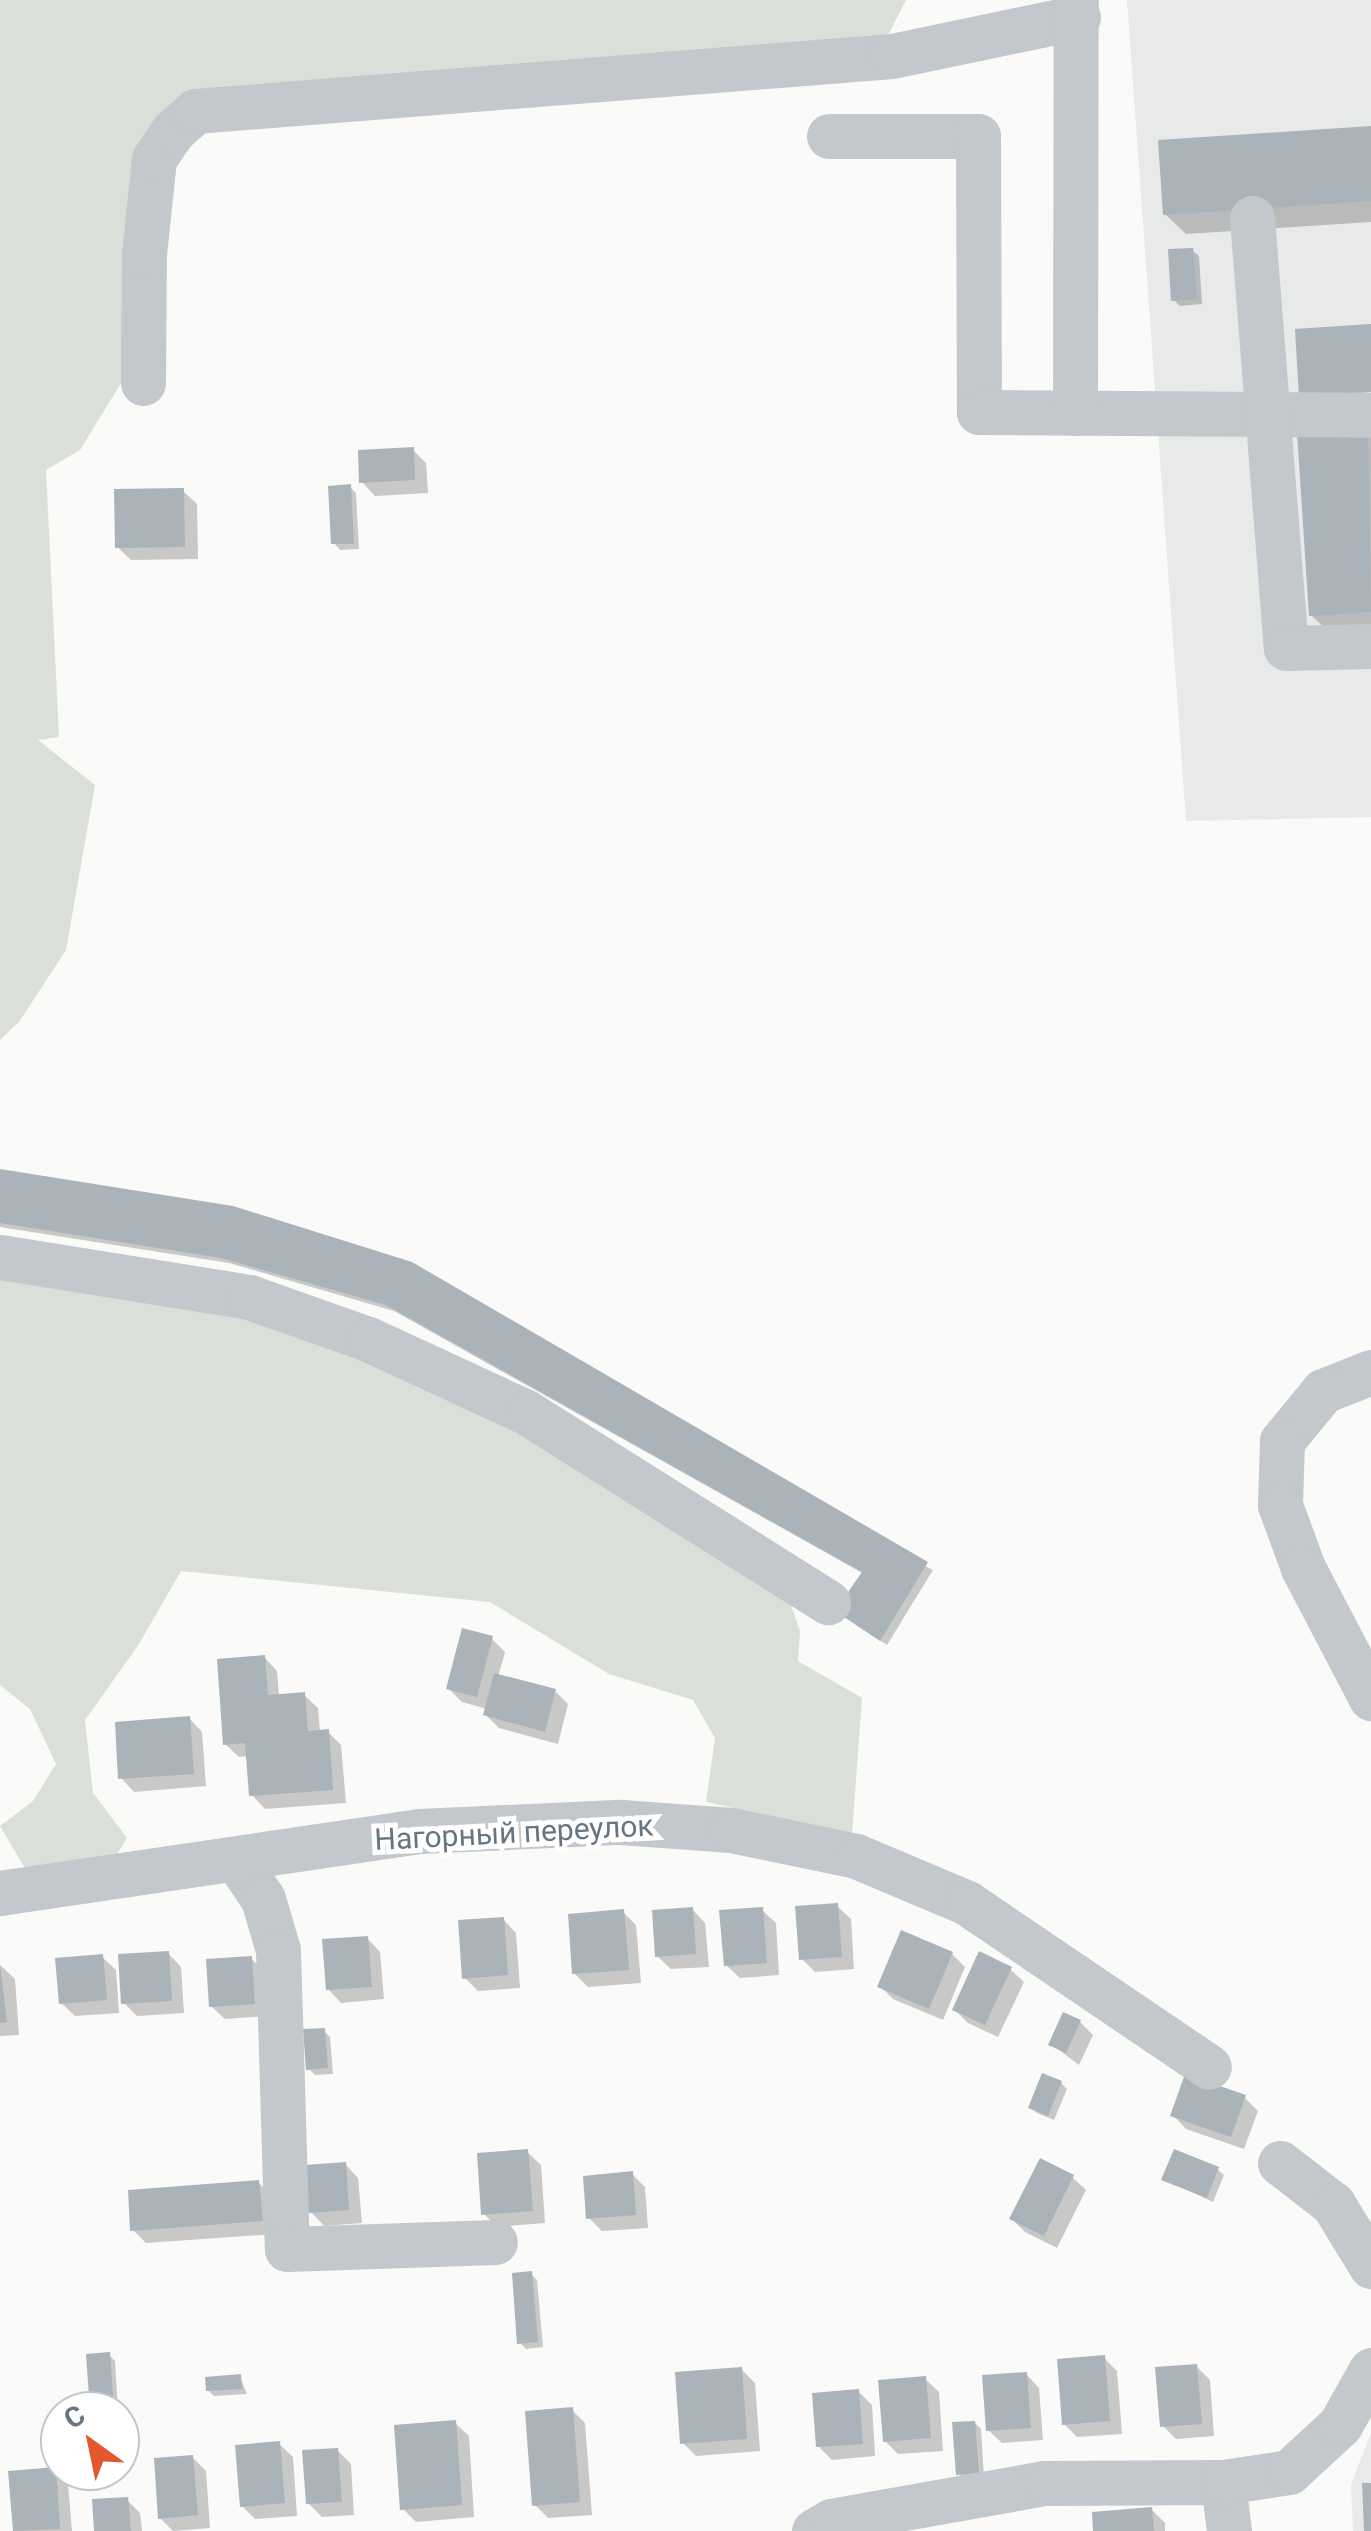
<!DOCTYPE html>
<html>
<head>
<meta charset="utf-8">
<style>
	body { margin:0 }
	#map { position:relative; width:1371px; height:2531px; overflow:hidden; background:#fafaf8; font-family:Roboto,sans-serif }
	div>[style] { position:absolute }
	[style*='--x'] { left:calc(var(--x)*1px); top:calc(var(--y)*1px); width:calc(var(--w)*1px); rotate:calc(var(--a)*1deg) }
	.built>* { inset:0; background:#e8e9e9 }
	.green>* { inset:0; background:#dadfd7 }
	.shadow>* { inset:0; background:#0003 }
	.building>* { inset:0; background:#aab3b9 }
	.minor>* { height:45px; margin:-22.5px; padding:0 22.5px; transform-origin:22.5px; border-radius:22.5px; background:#c3c8cc }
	span { translate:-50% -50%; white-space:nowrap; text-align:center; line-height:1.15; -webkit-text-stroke:10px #fff; paint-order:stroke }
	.street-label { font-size:30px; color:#657683 }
	.north { position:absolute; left:40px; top:2391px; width:100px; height:100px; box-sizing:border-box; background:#fff; border:2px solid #c1c8cd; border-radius:50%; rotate:327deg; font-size:28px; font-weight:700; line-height:40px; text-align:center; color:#657683 }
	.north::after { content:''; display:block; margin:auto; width:35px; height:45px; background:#e4572e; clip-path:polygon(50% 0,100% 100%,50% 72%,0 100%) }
</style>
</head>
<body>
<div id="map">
	<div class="built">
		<i style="clip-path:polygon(1127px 0,1371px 0,1371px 817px,1186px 821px)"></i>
		<i style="clip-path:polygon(1371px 2433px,1371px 2531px,1353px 2531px,1351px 2484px)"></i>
	</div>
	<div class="green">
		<i style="clip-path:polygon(0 0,906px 0,881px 49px,175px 105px,140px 352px,80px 450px,46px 470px,59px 737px,38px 740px,95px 785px,66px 950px,19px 1022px,0 1040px)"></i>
		<i style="clip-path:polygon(0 1277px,190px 1288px,373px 1342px,777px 1565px,800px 1631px,798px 1661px,862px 1698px,852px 1834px,706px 1802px,715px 1738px,693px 1700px,609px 1674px,490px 1602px,181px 1571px,139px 1644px,85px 1720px,93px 1793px,127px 1838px,114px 1859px,26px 1870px,0 1826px,33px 1801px,56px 1764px,30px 1709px,0 1685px)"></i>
	</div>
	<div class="shadow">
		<i style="clip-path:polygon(1371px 129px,1371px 222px,1186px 234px,1165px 214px)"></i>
		<i style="clip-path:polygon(1192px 250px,1199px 256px,1202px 304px,1180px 306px,1174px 300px)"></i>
		<i style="clip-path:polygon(1300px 434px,1371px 434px,1371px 633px,1332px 635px,1311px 615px)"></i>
		<i style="clip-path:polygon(413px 450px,426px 463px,428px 493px,375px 496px,362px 482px)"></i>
		<i style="clip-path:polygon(350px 487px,356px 493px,359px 549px,340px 550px,334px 543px)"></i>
		<i style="clip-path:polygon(183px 491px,197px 504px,198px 559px,131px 560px,117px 547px)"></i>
		<i style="clip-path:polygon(0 1171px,233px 1208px,933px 1570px,887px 1645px,844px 1616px,864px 1574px,394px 1311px,229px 1263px,0 1227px)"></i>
		<i style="clip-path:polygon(491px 1638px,505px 1652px,498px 1677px,555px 1691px,568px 1704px,558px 1744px,499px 1728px,486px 1715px,487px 1709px,462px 1702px,449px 1689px)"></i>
		<i style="clip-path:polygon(264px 1657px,277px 1671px,279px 1696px,304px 1695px,318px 1708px,320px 1732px,328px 1732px,341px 1745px,346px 1803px,265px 1809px,252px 1795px,249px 1756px,239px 1757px,225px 1744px)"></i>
		<i style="clip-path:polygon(189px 1718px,202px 1732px,206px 1786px,134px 1792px,121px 1778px)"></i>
		<i style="clip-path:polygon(837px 1906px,851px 1919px,854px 1969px,815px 1972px,802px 1959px)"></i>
		<i style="clip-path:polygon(692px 1909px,705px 1923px,709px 1967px,671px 1969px,657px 1956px)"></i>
		<i style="clip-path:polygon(762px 1910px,776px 1923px,779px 1975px,740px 1978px,726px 1965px)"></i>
		<i style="clip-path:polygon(623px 1912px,636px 1925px,641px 1983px,588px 1987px,574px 1973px)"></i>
		<i style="clip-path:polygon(503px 1919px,516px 1933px,520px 1988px,478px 1991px,465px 1978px)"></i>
		<i style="clip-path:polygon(367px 1938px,380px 1952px,384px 1999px,341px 2003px,328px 1989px)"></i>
		<i style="clip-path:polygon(168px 1953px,181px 1967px,184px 2013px,137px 2016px,124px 2003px)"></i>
		<i style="clip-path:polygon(952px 1954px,965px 1967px,943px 2020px,893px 1999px,880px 1986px)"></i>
		<i style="clip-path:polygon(102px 1957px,116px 1970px,119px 2013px,75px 2016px,61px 2003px)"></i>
		<i style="clip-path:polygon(251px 1958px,264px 1972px,267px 2016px,225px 2019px,211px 2006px)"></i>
		<i style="clip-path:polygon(0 1965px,15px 1979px,19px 2035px,0 2036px)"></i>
		<i style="clip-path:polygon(1010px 1969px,1024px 1982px,998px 2037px,968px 2023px,955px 2010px)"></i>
		<i style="clip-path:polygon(1080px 2022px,1093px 2035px,1079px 2065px,1051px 2044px)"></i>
		<i style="clip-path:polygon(324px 2031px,330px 2037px,333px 2074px,315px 2075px,309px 2069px)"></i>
		<i style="clip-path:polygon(1061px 2083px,1067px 2089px,1054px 2120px,1037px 2113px,1031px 2107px)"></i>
		<i style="clip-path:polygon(1245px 2098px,1258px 2111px,1244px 2149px,1186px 2129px,1173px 2115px)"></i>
		<i style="clip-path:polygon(527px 2152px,541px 2165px,545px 2223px,497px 2227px,484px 2214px)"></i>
		<i style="clip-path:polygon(345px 2164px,358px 2178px,362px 2223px,324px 2226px,311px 2212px)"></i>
		<i style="clip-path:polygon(1217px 2169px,1224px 2175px,1213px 2202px,1164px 2179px)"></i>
		<i style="clip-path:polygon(632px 2174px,645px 2187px,648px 2228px,602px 2231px,589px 2218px)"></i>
		<i style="clip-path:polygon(1072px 2177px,1086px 2190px,1057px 2248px,1025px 2232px,1012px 2219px)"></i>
		<i style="clip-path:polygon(258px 2182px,272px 2196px,275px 2234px,146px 2243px,133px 2230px)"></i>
		<i style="clip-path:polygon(531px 2274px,537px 2280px,543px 2347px,526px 2349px,520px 2343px)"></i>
		<i style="clip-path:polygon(109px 2355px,115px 2361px,118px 2411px,93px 2411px)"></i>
		<i style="clip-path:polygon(1104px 2358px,1117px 2371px,1122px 2434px,1077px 2437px,1064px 2424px)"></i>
		<i style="clip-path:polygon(1196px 2366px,1210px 2380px,1214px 2436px,1176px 2439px,1163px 2426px)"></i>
		<i style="clip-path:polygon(741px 2369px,755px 2383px,760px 2451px,696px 2456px,683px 2443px)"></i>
		<i style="clip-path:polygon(1026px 2374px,1039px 2388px,1043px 2440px,1002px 2443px,988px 2430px)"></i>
		<i style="clip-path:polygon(240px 2377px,247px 2394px,214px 2396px,208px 2390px)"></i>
		<i style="clip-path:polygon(925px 2379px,939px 2392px,943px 2451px,898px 2454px,885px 2441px)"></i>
		<i style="clip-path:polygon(859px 2392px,872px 2405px,875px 2456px,832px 2460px,818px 2446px)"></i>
		<i style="clip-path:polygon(572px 2410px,585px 2423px,592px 2515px,548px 2518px,535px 2505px)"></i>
		<i style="clip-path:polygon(455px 2423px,469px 2436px,474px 2517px,416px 2522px,402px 2508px)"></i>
		<i style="clip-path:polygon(975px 2423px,981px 2429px,984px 2478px,965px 2480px,958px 2473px)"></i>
		<i style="clip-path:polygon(279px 2444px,293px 2457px,297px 2516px,255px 2519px,242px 2506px)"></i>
		<i style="clip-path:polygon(337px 2450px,351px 2464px,354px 2515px,322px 2517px,308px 2503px)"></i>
		<i style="clip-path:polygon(192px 2457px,206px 2471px,210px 2528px,173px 2531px,160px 2518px)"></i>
		<i style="clip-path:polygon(55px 2470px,68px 2484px,72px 2531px,16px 2531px,11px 2473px)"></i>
		<i style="clip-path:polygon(127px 2500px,140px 2513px,142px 2531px,96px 2531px)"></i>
		<i style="clip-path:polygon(1152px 2510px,1165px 2523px,1165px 2531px,1096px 2531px)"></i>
	</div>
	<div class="building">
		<i style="clip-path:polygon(1371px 126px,1371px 201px,1163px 215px,1158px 140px)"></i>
		<i style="clip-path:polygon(1193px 248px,1197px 299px,1171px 301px,1168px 249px)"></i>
		<i style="clip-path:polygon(1371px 324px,1371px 392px,1299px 397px,1295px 329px)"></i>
		<i style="clip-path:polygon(1368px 427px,1371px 612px,1309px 616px,1297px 432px)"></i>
		<i style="clip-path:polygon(414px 447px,415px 480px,359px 483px,358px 450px)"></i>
		<i style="clip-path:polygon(351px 484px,354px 544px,331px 544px,328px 486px)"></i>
		<i style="clip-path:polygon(184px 488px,185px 547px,115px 548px,114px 489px)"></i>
		<i style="clip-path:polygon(0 1169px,233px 1206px,412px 1262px,928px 1562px,880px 1641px,835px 1611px,862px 1572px,386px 1305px,221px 1258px,0 1223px)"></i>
		<i style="clip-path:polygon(462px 1628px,493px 1636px,477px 1697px,446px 1689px)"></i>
		<i style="clip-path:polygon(265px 1655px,268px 1695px,305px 1692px,308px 1731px,329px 1729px,333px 1790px,249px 1796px,245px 1743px,223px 1745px,217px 1659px)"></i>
		<i style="clip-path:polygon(494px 1673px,556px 1689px,545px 1732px,483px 1715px)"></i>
		<i style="clip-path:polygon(190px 1716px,194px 1774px,118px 1779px,115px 1722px)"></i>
		<i style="clip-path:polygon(838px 1903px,842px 1957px,799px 1960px,795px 1906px)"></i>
		<i style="clip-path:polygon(693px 1907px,696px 1954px,655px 1957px,652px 1910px)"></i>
		<i style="clip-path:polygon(763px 1907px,767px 1963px,724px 1966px,719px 1910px)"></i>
		<i style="clip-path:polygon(624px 1909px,629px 1970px,572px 1974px,568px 1914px)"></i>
		<i style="clip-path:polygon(504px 1917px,508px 1975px,462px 1979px,458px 1920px)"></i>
		<i style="clip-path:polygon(901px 1930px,953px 1952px,929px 2009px,877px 1987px)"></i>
		<i style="clip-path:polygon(368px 1936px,372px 1987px,326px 1990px,322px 1939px)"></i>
		<i style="clip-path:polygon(169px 1951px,172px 2001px,121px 2004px,118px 1954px)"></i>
		<i style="clip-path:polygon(979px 1951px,1012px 1967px,985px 2025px,952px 2010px)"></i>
		<i style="clip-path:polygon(103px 1954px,107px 2000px,59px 2004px,55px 1958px)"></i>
		<i style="clip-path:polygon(252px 1956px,255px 2004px,209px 2007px,206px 1959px)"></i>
		<i style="clip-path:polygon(0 1964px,7px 2022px,0 2023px)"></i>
		<i style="clip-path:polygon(1063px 2012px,1081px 2020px,1066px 2053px,1048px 2045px)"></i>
		<i style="clip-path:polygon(325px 2028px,328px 2068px,306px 2070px,303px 2029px)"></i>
		<i style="clip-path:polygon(1042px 2073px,1062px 2081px,1048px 2116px,1028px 2108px)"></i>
		<i style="clip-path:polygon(1185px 2074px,1246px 2095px,1231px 2137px,1170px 2116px)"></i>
		<i style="clip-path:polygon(528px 2149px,533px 2211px,481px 2215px,477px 2153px)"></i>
		<i style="clip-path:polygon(1174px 2149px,1219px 2167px,1207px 2198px,1161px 2180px)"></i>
		<i style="clip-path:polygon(1040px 2158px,1074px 2175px,1044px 2236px,1009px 2219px)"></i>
		<i style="clip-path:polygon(346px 2162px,349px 2210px,308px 2213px,305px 2165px)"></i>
		<i style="clip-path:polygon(633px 2171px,636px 2215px,586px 2219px,583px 2176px)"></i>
		<i style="clip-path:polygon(259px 2180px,263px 2221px,130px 2231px,128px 2190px)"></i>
		<i style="clip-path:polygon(532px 2271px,538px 2342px,517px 2344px,512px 2273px)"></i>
		<i style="clip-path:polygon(110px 2352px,114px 2411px,90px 2411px,86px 2354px)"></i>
		<i style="clip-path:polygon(1105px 2355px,1110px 2421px,1062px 2425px,1057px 2359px)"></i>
		<i style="clip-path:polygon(1197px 2364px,1202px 2424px,1160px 2427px,1155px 2367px)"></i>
		<i style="clip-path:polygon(742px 2367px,747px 2439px,680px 2444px,675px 2372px)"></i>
		<i style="clip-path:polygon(1027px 2372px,1031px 2428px,986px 2431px,982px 2375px)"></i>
		<i style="clip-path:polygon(241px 2374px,242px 2389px,206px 2391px,205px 2377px)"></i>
		<i style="clip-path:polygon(926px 2376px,931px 2438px,883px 2442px,878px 2380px)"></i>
		<i style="clip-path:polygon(859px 2389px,863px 2444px,816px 2447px,812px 2393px)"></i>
		<i style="clip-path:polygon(573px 2407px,580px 2502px,532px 2506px,525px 2411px)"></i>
		<i style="clip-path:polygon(456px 2420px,462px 2505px,400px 2510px,394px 2425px)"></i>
		<i style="clip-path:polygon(975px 2421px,979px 2473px,956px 2475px,952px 2422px)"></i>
		<i style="clip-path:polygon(280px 2441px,285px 2503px,240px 2507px,235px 2445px)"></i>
		<i style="clip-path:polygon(338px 2448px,342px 2502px,306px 2504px,302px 2450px)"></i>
		<i style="clip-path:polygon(193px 2455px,198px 2515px,158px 2519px,154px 2458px)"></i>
		<i style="clip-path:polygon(56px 2467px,60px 2529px,13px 2531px,8px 2471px)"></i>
		<i style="clip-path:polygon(1362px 2483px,1371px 2483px,1371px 2531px,1364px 2531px)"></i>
		<i style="clip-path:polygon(128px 2497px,131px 2531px,94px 2531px,92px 2499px)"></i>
		<i style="clip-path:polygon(1152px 2507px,1154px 2531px,1093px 2531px,1092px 2512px)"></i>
	</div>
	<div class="minor">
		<i style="--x:829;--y:136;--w:149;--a:0"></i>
		<i style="--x:978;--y:136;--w:276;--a:89.8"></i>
		<i style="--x:979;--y:412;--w:392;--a:0.4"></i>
		<i style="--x:1252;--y:218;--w:431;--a:85.5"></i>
		<i style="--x:1286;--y:648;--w:85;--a:-1.3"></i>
		<i style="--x:143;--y:383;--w:129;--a:-89.6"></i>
		<i style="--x:144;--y:254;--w:96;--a:-84"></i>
		<i style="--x:154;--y:159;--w:34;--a:-56"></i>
		<i style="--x:173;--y:131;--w:30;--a:-42"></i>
		<i style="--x:195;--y:111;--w:699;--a:-4.51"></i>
		<i style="--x:892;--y:56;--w:190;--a:-11.8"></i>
		<i style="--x:1075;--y:413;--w:413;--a:-89.9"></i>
		<i style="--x:0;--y:1257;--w:252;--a:9.1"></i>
		<i style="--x:249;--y:1297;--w:126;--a:19.4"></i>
		<i style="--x:368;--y:1339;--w:174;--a:24.8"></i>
		<i style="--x:526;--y:1412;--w:357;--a:32.2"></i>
		<i style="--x:1371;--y:1372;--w:52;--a:158.4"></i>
		<i style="--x:1323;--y:1391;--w:65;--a:129.4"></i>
		<i style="--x:1282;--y:1441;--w:64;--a:91.8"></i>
		<i style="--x:1280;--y:1505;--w:67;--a:69.9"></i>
		<i style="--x:1303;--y:1568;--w:147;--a:62.4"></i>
		<i style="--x:236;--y:1859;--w:48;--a:56"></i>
		<i style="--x:263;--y:1899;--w:53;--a:73.6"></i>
		<i style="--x:278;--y:1950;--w:299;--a:88.3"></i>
		<i style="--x:287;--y:2249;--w:208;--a:-1.9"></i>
		<i style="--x:0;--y:1893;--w:424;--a:-8.4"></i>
		<i style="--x:419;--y:1831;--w:202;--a:-2.6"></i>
		<i style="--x:621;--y:1822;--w:110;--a:4.2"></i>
		<i style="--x:731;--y:1830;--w:128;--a:11.7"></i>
		<i style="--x:856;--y:1856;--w:121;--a:22.9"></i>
		<i style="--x:967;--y:1903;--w:292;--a:34.1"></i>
		<i style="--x:1280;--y:2163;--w:67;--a:37.7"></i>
		<i style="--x:1333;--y:2204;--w:73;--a:58.5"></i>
		<i style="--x:1223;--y:2482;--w:49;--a:83"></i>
		<i style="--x:814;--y:2531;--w:20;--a:-30"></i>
		<i style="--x:831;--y:2521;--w:217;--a:-10.1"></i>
		<i style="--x:1045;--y:2483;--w:178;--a:-0.3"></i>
		<i style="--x:1223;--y:2482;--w:67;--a:-8.6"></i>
		<i style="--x:1289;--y:2472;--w:69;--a:-42.7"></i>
		<i style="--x:1340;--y:2425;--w:63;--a:-60.6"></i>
	</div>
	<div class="street-label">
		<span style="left:514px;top:1833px;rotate:-3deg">Нагорный переулок</span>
	</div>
	<div class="north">С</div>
</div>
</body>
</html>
